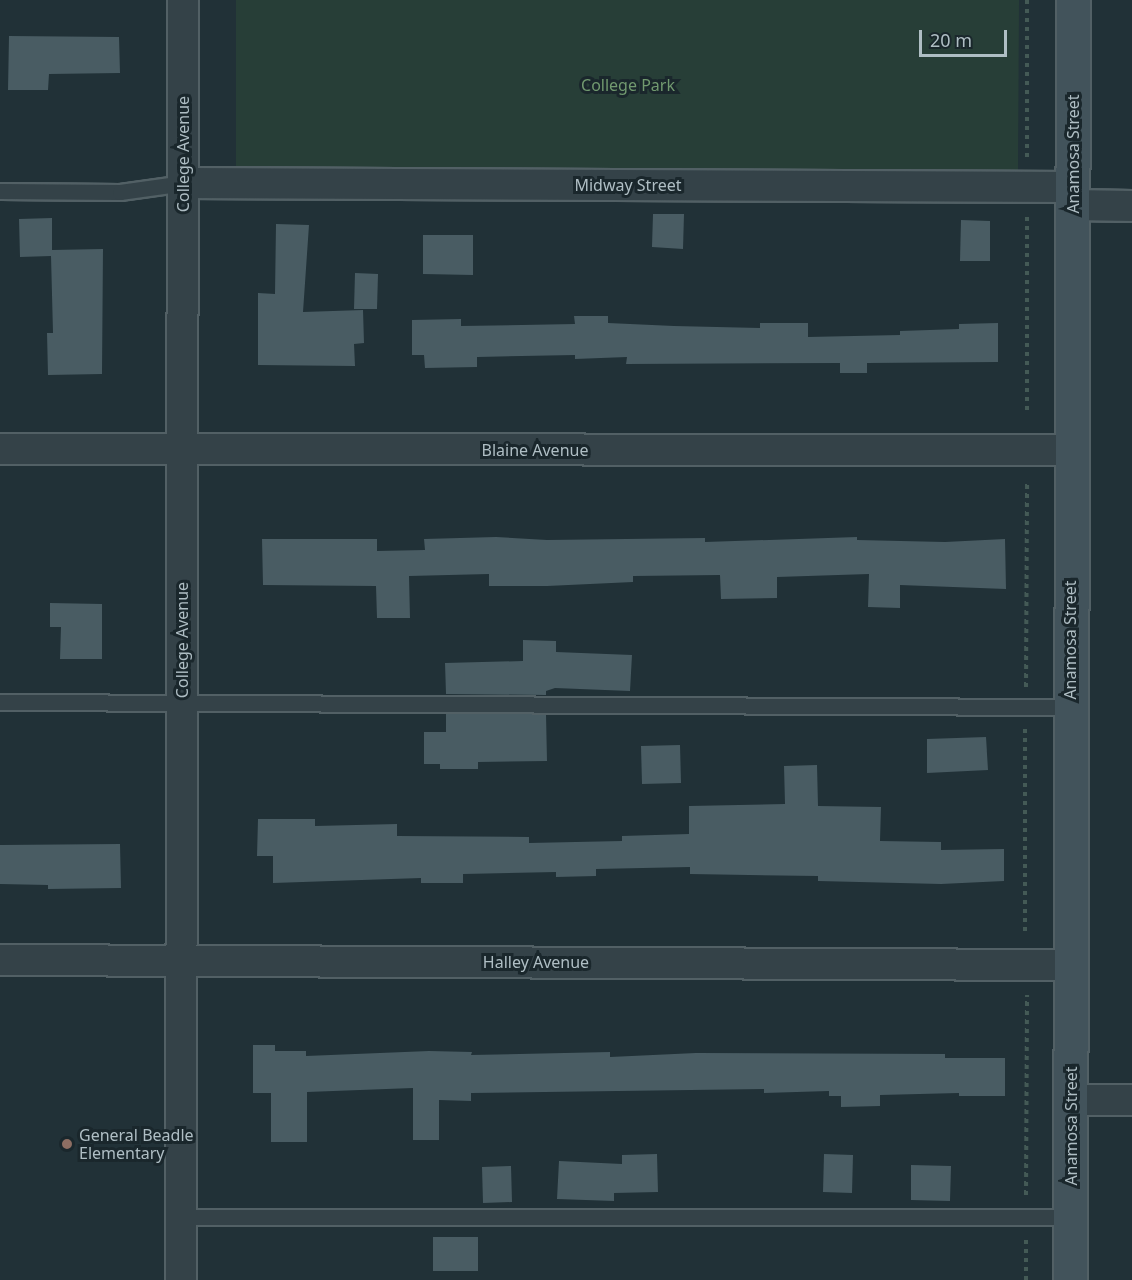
<!DOCTYPE html>
<html>
<head>
<meta charset="utf-8">
<style>
	body { margin:0 }
	#map { position:relative; width:1132px; height:1280px; overflow:hidden; background:#213137; font-family:"Noto Sans",sans-serif }
	div>[style] { position:absolute }
	[style*='--x'] { left:calc(var(--x)*1px); top:calc(var(--y)*1px); width:calc(var(--w)*1px); rotate:calc(var(--a)*1deg) }
	.green>* { inset:0; background:#273e37 }
	.building>* { inset:0; background:#495c63 }
	.path>* { height:4px; margin-top:-2px; transform-origin:0; background:repeating-linear-gradient(90deg,#445a56 0 4.5px,transparent 0 9px) }
	.roads { filter:drop-shadow(2px 0 #526065) drop-shadow(-2px 0 #526065) drop-shadow(0 2px #526065) drop-shadow(0 -2px #526065) }
	.service>* { height:15px; margin:-7.5px; padding:0 7.5px; transform-origin:7.5px; border-radius:7.5px; background:#344248 }
	.minor>* { height:30px; margin:-15px; padding:0 15px; transform-origin:15px; border-radius:15px; background:#344248 }
	.secondary>* { height:33px; margin:-16.5px; padding:0 16.5px; transform-origin:16.5px; border-radius:16.5px; background:#42535b }
	.dots>* { width:16px; height:16px; translate:-50% -50%; box-sizing:border-box; border:3px solid #1a272c; border-radius:50% }
	span { translate:-50% -50%; white-space:nowrap; text-align:center; line-height:1.15; -webkit-text-stroke:6px #1a272c; paint-order:stroke }
	.park-label { font-size:16px; color:#71996f }
	.street-label { font-size:16px; color:#afbec4 }
	.poi-label { font-size:16px; color:#afbec4 }
	.left { translate:0 -50%; text-align:left }
	.scale { position:absolute; left:919px; top:30px; width:88px; height:27px; box-sizing:border-box; border:3px solid #afbec4; border-top:0; padding-left:8px; font-size:18px; line-height:21px; white-space:nowrap; color:#afbec4; -webkit-text-stroke:4px #1a272c; paint-order:stroke }
</style>
</head>
<body>
<div id="map">
	<div class="green">
		<i style="clip-path:polygon(236px 0,1019px 0,1018px 170px,236px 169px)"></i>
	</div>
	<div class="building">
		<i style="clip-path:polygon(9px 36px,119px 37px,120px 73px,49px 74px,48px 90px,8px 90px)"></i>
		<i style="clip-path:polygon(653px 214px,684px 214px,683px 249px,652px 247px)"></i>
		<i style="clip-path:polygon(52px 218px,52px 250px,103px 249px,102px 374px,48px 375px,47px 333px,53px 333px,51px 256px,20px 257px,19px 219px)"></i>
		<i style="clip-path:polygon(961px 220px,990px 221px,990px 261px,960px 261px)"></i>
		<i style="clip-path:polygon(276px 224px,309px 225px,303px 312px,363px 310px,364px 343px,354px 344px,355px 366px,258px 365px,258px 293px,275px 294px)"></i>
		<i style="clip-path:polygon(423px 235px,473px 235px,473px 275px,423px 274px)"></i>
		<i style="clip-path:polygon(355px 273px,378px 274px,377px 309px,354px 309px)"></i>
		<i style="clip-path:polygon(574px 316px,608px 316px,608px 323px,674px 326px,760px 328px,760px 323px,808px 323px,808px 337px,900px 335px,900px 331px,959px 329px,959px 324px,998px 323px,998px 362px,867px 363px,867px 373px,840px 373px,840px 363px,626px 364px,627px 357px,575px 359px,575px 355px,477px 357px,477px 367px,425px 368px,424px 355px,412px 355px,412px 320px,461px 319px,461px 326px,575px 324px)"></i>
		<i style="clip-path:polygon(496px 537px,547px 540px,705px 538px,705px 542px,857px 537px,857px 540px,945px 542px,1005px 539px,1006px 589px,900px 585px,900px 608px,868px 607px,869px 574px,777px 577px,777px 598px,721px 599px,720px 575px,633px 576px,633px 582px,547px 586px,489px 586px,489px 574px,409px 576px,410px 618px,377px 618px,376px 586px,263px 585px,262px 539px,377px 539px,377px 551px,425px 550px,424px 539px)"></i>
		<i style="clip-path:polygon(50px 603px,102px 604px,102px 659px,60px 659px,61px 627px,50px 627px)"></i>
		<i style="clip-path:polygon(523px 640px,556px 641px,556px 652px,632px 655px,630px 691px,555px 688px,546px 691px,546px 695px,446px 694px,445px 663px,523px 661px)"></i>
		<i style="clip-path:polygon(446px 714px,546px 714px,547px 761px,478px 762px,478px 769px,440px 769px,440px 764px,424px 764px,424px 732px,446px 732px)"></i>
		<i style="clip-path:polygon(986px 737px,988px 770px,927px 773px,927px 739px)"></i>
		<i style="clip-path:polygon(680px 745px,681px 783px,642px 784px,641px 746px)"></i>
		<i style="clip-path:polygon(817px 765px,818px 806px,881px 807px,880px 841px,941px 842px,941px 850px,1004px 849px,1004px 881px,941px 884px,818px 881px,818px 876px,690px 874px,690px 867px,596px 869px,596px 876px,556px 877px,556px 872px,463px 874px,463px 883px,421px 883px,421px 878px,273px 883px,273px 856px,257px 856px,258px 819px,315px 819px,315px 826px,397px 824px,397px 836px,529px 837px,529px 843px,622px 841px,622px 836px,689px 834px,689px 806px,785px 804px,784px 766px)"></i>
		<i style="clip-path:polygon(120px 844px,121px 888px,48px 889px,48px 885px,0 884px,0 845px)"></i>
		<i style="clip-path:polygon(253px 1045px,275px 1045px,275px 1051px,306px 1051px,306px 1056px,429px 1051px,472px 1052px,471px 1055px,610px 1052px,610px 1057px,696px 1053px,945px 1054px,945px 1058px,1005px 1058px,1005px 1096px,959px 1096px,959px 1093px,880px 1095px,880px 1106px,841px 1107px,841px 1096px,829px 1096px,829px 1091px,764px 1093px,764px 1089px,471px 1093px,471px 1101px,439px 1100px,439px 1140px,413px 1140px,413px 1088px,307px 1092px,307px 1142px,271px 1142px,271px 1093px,253px 1093px)"></i>
		<i style="clip-path:polygon(657px 1154px,658px 1192px,614px 1193px,614px 1201px,557px 1199px,559px 1161px,622px 1164px,622px 1155px)"></i>
		<i style="clip-path:polygon(824px 1154px,853px 1155px,852px 1193px,823px 1192px)"></i>
		<i style="clip-path:polygon(911px 1165px,951px 1166px,950px 1201px,911px 1200px)"></i>
		<i style="clip-path:polygon(511px 1166px,512px 1202px,483px 1203px,482px 1167px)"></i>
		<i style="clip-path:polygon(433px 1237px,478px 1237px,478px 1271px,433px 1271px)"></i>
	</div>
	<div class="path">
		<i style="--x:1027;--y:0;--w:158;--a:90"></i>
		<i style="--x:1027;--y:217;--w:198;--a:90"></i>
		<i style="--x:1026;--y:687;--w:207;--a:-89.7"></i>
		<i style="--x:1025;--y:931;--w:204;--a:-90"></i>
		<i style="--x:1026;--y:1195;--w:200;--a:-89.7"></i>
		<i style="--x:1026;--y:1280;--w:42;--a:-90"></i>
	</div>
	<div class="roads">
		<div class="service">
			<i style="--x:0;--y:191;--w:120;--a:0.5"></i>
			<i style="--x:120;--y:192;--w:65;--a:-8"></i>
			<i style="--x:0;--y:702;--w:1070;--a:0.27"></i>
			<i style="--x:181;--y:1217;--w:890;--a:0"></i>
		</div>
		<div class="minor">
			<i style="--x:184;--y:183;--w:888;--a:0.26"></i>
			<i style="--x:1073;--y:205;--w:59;--a:1"></i>
			<i style="--x:0;--y:449;--w:1069;--a:0.05"></i>
			<i style="--x:0;--y:960;--w:1071;--a:0.27"></i>
			<i style="--x:1071;--y:1100;--w:61;--a:0"></i>
			<i style="--x:181;--y:1280;--w:1280;--a:-89.91"></i>
		</div>
		<div class="secondary">
			<i style="--x:1070;--y:1280;--w:1280;--a:-89.87"></i>
		</div>
	</div>
	<div class="dots">
		<i style="left:67px;top:1144px;background:#8d6e63"></i>
	</div>
	<div class="park-label">
		<span style="left:628px;top:85px">College Park</span>
	</div>
	<div class="street-label">
		<span style="left:183px;top:154px;rotate:-90deg">College Avenue</span>
		<span style="left:1073px;top:154px;rotate:-90deg">Anamosa Street</span>
		<span style="left:628px;top:185px">Midway Street</span>
		<span style="left:535px;top:450px">Blaine Avenue</span>
		<span style="left:182px;top:640px;rotate:-90deg">College Avenue</span>
		<span style="left:1070px;top:640px;rotate:-90deg">Anamosa Street</span>
		<span style="left:536px;top:962px">Halley Avenue</span>
		<span style="left:1071px;top:1126px;rotate:-90deg">Anamosa Street</span>
	</div>
	<div class="poi-label">
		<span class="left" style="left:79px;top:1144px">General Beadle<br>Elementary</span>
	</div>
	<div class="scale">20 m</div>
</div>
</body>
</html>
